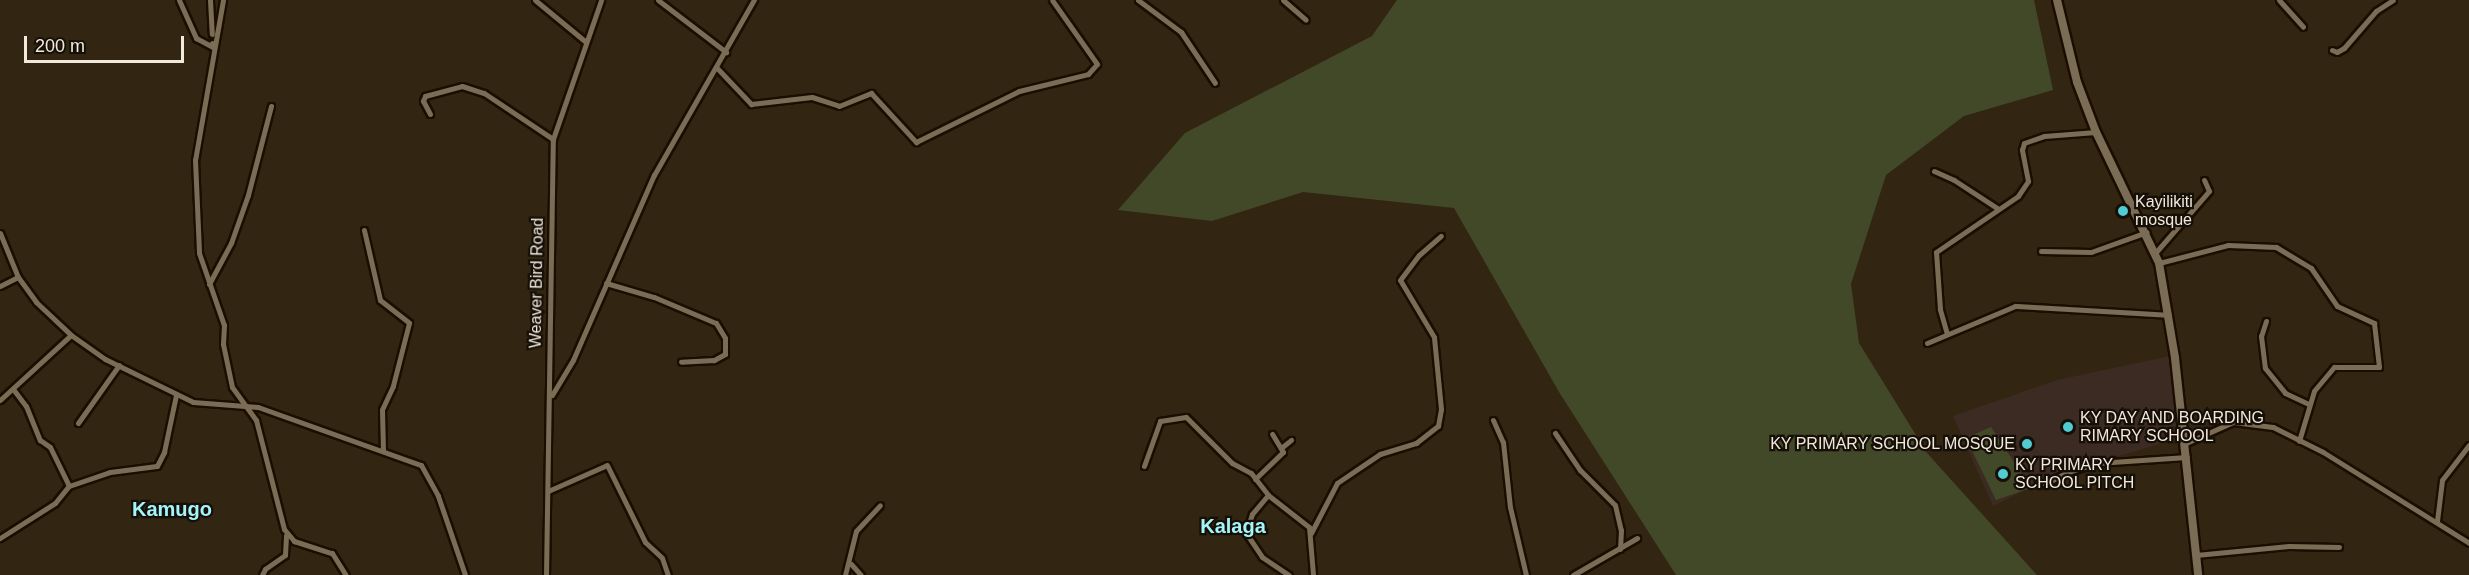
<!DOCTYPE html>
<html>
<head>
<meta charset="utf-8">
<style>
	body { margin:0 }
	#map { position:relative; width:2469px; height:575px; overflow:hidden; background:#322511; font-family:Helvetica,sans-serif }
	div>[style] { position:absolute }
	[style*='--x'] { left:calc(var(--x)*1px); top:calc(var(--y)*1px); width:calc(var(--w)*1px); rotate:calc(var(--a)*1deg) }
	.education>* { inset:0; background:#3c2b22 }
	.green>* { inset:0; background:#424928 }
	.roads { filter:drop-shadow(2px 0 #1a0e00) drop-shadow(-2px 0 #1a0e00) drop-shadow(0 2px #1a0e00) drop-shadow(0 -2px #1a0e00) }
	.minor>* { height:5px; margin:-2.5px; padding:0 2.5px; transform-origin:2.5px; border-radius:2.5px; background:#7b6c56 }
	.secondary>* { height:8px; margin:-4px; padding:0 4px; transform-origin:4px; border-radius:4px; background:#7b6c56 }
	.dots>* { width:16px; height:16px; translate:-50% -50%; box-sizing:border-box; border:3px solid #150f07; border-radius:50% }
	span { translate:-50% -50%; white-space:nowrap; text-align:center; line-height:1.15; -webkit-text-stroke:4.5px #150f07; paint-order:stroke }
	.poi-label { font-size:16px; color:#f2e9dd }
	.left { translate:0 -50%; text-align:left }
	.right { translate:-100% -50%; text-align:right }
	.street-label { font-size:16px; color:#f2e9dd }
	.quarter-label { font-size:20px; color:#a3f5fa; font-weight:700 }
	.scale { position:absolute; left:24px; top:36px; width:160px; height:27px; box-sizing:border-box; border:3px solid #f2e9dd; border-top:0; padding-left:8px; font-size:18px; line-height:21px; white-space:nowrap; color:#f2e9dd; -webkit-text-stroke:4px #150f07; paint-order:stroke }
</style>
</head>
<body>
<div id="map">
	<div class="education">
		<i style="clip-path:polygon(2170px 356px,2180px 438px,2057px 474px,1993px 506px,1953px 416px,2057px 380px)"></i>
	</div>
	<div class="green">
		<i style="clip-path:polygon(1397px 0,2034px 0,2053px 90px,1964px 116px,1886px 175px,1851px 284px,1859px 343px,1927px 453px,2037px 575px,1676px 575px,1559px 392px,1454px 208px,1303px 192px,1212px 221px,1118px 210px,1185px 133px,1372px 36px)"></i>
		<i style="clip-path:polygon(1991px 427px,2031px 488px,1996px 500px,1966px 438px)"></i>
	</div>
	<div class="roads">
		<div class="minor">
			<i style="--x:179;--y:0;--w:42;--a:65.9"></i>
			<i style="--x:196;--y:38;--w:19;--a:28"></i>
			<i style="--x:213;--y:47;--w:4;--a:-104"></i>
			<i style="--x:210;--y:0;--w:34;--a:87"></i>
			<i style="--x:223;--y:0;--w:162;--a:99.9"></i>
			<i style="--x:195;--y:160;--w:93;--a:87.5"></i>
			<i style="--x:199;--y:253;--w:76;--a:70.9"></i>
			<i style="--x:224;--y:325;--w:19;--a:93"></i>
			<i style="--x:223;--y:344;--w:44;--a:78.2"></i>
			<i style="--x:232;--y:387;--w:41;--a:54"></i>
			<i style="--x:256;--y:420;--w:113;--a:75.6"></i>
			<i style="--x:284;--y:529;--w:16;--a:50"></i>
			<i style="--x:294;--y:541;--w:40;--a:18"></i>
			<i style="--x:332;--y:553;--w:26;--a:58"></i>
			<i style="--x:535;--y:0;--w:66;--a:39.5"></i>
			<i style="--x:658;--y:0;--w:86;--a:37.4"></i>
			<i style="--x:1138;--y:0;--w:54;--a:36.7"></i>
			<i style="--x:1181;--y:32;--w:61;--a:56.3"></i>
			<i style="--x:1283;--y:0;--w:30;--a:41"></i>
			<i style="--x:2279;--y:0;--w:36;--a:48"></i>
			<i style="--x:2332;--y:50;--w:5;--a:22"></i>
			<i style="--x:2337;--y:52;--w:8;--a:-30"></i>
			<i style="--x:2344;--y:48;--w:49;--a:-49.1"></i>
			<i style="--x:2376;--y:11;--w:20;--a:-33"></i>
			<i style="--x:717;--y:68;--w:50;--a:46.6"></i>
			<i style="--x:751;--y:104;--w:61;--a:-6.5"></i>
			<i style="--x:812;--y:97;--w:28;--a:18"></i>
			<i style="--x:839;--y:106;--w:35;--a:-22"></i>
			<i style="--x:871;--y:93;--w:67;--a:47.4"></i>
			<i style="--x:916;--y:142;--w:115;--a:-26.3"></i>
			<i style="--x:1019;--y:91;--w:71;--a:-13.8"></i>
			<i style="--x:1088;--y:74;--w:13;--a:-48"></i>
			<i style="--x:1097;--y:64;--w:78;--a:-125.1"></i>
			<i style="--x:430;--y:114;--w:15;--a:-118"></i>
			<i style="--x:423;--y:101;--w:5;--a:-68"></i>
			<i style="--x:425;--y:96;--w:38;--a:-15"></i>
			<i style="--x:462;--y:86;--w:23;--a:18"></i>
			<i style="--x:484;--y:93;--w:83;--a:33.7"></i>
			<i style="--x:1934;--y:171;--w:22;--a:24"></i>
			<i style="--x:1954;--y:180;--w:51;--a:33.1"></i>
			<i style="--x:364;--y:230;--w:72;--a:77.1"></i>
			<i style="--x:380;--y:300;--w:37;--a:38"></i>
			<i style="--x:409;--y:323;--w:65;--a:104.3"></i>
			<i style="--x:393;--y:386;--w:26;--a:115"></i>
			<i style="--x:382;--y:410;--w:41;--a:88.6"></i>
			<i style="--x:0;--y:233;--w:48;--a:67.8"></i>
			<i style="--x:18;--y:277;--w:31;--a:54"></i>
			<i style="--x:36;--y:302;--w:48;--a:43.3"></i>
			<i style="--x:71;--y:335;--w:42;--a:35.2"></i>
			<i style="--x:105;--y:359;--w:98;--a:26"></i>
			<i style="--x:193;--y:402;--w:65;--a:4.4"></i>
			<i style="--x:258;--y:407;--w:173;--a:19.6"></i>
			<i style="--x:421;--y:465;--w:35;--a:61"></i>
			<i style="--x:438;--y:496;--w:83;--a:71.1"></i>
			<i style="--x:2041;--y:251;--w:50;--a:1.1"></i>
			<i style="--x:2091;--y:252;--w:59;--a:-19.7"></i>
			<i style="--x:2156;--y:252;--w:81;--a:-49"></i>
			<i style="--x:2209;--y:191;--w:12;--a:-114"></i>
			<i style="--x:2159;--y:263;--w:71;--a:-14.6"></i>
			<i style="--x:2228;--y:245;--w:48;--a:2.4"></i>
			<i style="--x:2276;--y:247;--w:41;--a:31"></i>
			<i style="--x:2311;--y:268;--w:46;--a:55.6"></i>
			<i style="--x:2337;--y:306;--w:41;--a:24.7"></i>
			<i style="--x:2374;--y:323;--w:44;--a:83.5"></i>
			<i style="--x:2379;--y:367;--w:45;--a:180"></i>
			<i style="--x:2334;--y:367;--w:31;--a:130"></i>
			<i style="--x:2314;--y:391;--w:52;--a:106.7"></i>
			<i style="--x:606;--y:283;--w:50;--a:16.3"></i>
			<i style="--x:654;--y:297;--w:67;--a:22.8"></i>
			<i style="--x:716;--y:323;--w:17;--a:59"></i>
			<i style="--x:725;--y:338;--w:16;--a:90"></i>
			<i style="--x:725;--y:354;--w:13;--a:151"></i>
			<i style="--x:714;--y:360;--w:33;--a:177"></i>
			<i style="--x:209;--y:284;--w:47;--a:-61.8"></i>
			<i style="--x:231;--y:243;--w:51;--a:-70.5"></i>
			<i style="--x:248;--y:195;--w:92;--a:-75.5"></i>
			<i style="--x:0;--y:286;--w:20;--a:-27"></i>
			<i style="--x:2266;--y:321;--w:16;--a:108"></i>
			<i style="--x:2261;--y:336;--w:32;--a:83"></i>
			<i style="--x:2265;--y:368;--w:32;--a:51"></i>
			<i style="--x:2285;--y:393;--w:26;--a:25"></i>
			<i style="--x:1947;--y:334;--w:26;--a:-106"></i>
			<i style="--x:1940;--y:309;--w:57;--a:-94"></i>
			<i style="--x:1936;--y:252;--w:99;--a:-34.3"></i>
			<i style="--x:2018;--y:196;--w:18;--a:-56"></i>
			<i style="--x:2028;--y:181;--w:32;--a:-101"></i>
			<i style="--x:2022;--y:150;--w:7;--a:-74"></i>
			<i style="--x:2024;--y:143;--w:21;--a:-19"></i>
			<i style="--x:2044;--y:136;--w:52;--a:-4.4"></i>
			<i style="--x:1927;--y:343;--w:95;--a:-22.8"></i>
			<i style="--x:2015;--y:306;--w:154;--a:3.3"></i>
			<i style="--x:13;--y:389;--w:21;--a:53"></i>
			<i style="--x:26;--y:406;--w:37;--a:68"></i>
			<i style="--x:40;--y:440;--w:12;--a:35"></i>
			<i style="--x:50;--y:447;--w:43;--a:64"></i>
			<i style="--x:552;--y:395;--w:41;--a:-59"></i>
			<i style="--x:573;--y:360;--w:202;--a:-66.4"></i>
			<i style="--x:654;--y:175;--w:202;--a:-60.3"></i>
			<i style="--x:0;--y:400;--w:96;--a:-42.5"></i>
			<i style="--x:1493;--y:420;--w:24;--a:66"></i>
			<i style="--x:1503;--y:442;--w:65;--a:83.9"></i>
			<i style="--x:1510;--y:507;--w:70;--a:76.8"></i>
			<i style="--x:78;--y:423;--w:71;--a:-54.7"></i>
			<i style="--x:1555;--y:433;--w:45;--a:56"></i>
			<i style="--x:1580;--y:470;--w:49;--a:45"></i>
			<i style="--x:1615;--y:505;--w:26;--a:77"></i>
			<i style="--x:1621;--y:530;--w:19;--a:93"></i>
			<i style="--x:2186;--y:443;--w:51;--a:-24.1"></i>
			<i style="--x:2233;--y:422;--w:40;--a:7.1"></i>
			<i style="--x:2273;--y:427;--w:56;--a:26.6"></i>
			<i style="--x:2323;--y:452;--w:172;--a:31.9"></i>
			<i style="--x:1281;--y:448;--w:13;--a:-39"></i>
			<i style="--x:1144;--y:466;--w:48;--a:-70.4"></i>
			<i style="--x:1160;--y:421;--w:26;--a:-9"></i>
			<i style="--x:1186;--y:417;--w:65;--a:45"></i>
			<i style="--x:1232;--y:463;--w:21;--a:28"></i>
			<i style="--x:1251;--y:473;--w:28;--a:52"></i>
			<i style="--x:1268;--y:495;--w:52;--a:38"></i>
			<i style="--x:1309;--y:527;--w:48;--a:85.2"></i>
			<i style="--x:1255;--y:479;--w:39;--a:-44"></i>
			<i style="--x:1283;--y:452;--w:21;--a:-121"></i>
			<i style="--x:2045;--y:484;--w:26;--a:-28"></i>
			<i style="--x:2068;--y:472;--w:30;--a:-17"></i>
			<i style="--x:2097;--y:463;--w:90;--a:-3.8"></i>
			<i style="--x:548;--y:491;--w:64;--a:-23.8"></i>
			<i style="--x:607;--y:465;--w:86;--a:63.7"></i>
			<i style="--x:645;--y:542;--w:23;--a:43"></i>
			<i style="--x:662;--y:558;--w:18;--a:71"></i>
			<i style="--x:1268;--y:495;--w:25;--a:130"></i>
			<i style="--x:1252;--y:514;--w:20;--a:108"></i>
			<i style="--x:1246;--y:533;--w:29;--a:56"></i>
			<i style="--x:1262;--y:557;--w:32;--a:34"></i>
			<i style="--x:2437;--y:521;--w:41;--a:-83"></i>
			<i style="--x:2442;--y:480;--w:44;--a:-52.4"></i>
			<i style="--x:1311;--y:533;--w:56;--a:-62.5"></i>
			<i style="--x:1337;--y:483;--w:52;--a:-34"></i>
			<i style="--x:1380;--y:454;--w:38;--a:-17"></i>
			<i style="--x:1416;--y:443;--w:28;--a:-38"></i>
			<i style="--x:1438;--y:426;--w:17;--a:-80"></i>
			<i style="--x:1441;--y:409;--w:72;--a:-95.6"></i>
			<i style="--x:1434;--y:337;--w:66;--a:-120.8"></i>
			<i style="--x:1400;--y:280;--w:31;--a:-53"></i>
			<i style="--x:1419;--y:255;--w:29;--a:-41"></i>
			<i style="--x:0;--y:538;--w:65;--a:-32.5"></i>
			<i style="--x:55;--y:503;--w:22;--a:-51"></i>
			<i style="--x:69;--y:486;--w:43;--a:-18.9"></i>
			<i style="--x:110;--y:472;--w:47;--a:-7.3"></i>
			<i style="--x:157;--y:466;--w:16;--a:-63"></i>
			<i style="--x:164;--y:452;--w:58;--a:-78.1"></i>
			<i style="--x:2196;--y:555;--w:93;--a:-5.5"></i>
			<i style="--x:2289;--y:546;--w:50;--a:1.1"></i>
			<i style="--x:851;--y:564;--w:15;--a:48"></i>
			<i style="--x:262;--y:575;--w:7;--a:-63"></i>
			<i style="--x:265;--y:569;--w:24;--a:-35"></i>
			<i style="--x:285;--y:555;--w:20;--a:-87"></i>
			<i style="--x:546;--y:575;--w:436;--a:-89.1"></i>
			<i style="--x:553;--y:139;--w:147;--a:-70.9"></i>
			<i style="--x:845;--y:575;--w:45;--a:-76"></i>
			<i style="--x:856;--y:531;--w:35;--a:-47"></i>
			<i style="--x:1573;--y:575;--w:74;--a:-30"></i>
		</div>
		<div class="secondary">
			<i style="--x:2057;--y:0;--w:84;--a:76.3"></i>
			<i style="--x:2077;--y:82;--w:53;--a:69.2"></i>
			<i style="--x:2096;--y:132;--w:145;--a:64.3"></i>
			<i style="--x:2159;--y:263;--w:96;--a:80.4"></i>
			<i style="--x:2175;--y:358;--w:218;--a:83.9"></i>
		</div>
	</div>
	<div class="dots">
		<i style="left:2123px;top:211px;background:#51ccd3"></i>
		<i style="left:2068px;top:427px;background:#51ccd3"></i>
		<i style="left:2027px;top:444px;background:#51ccd3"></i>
		<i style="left:2003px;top:474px;background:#51ccd3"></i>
	</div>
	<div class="poi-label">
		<span class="left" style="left:2135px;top:211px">Kayilikiti<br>mosque</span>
		<span class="left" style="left:2080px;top:427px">KY DAY AND BOARDING<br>RIMARY SCHOOL</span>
		<span class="right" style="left:2015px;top:444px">KY PRIMARY SCHOOL MOSQUE</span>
		<span class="left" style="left:2015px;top:474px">KY PRIMARY<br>SCHOOL PITCH</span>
	</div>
	<div class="street-label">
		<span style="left:537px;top:283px;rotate:-89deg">Weaver Bird Road</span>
	</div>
	<div class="quarter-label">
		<span style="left:172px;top:509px">Kamugo</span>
		<span style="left:1233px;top:526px">Kalaga</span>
	</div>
	<div class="scale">200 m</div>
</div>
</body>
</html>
